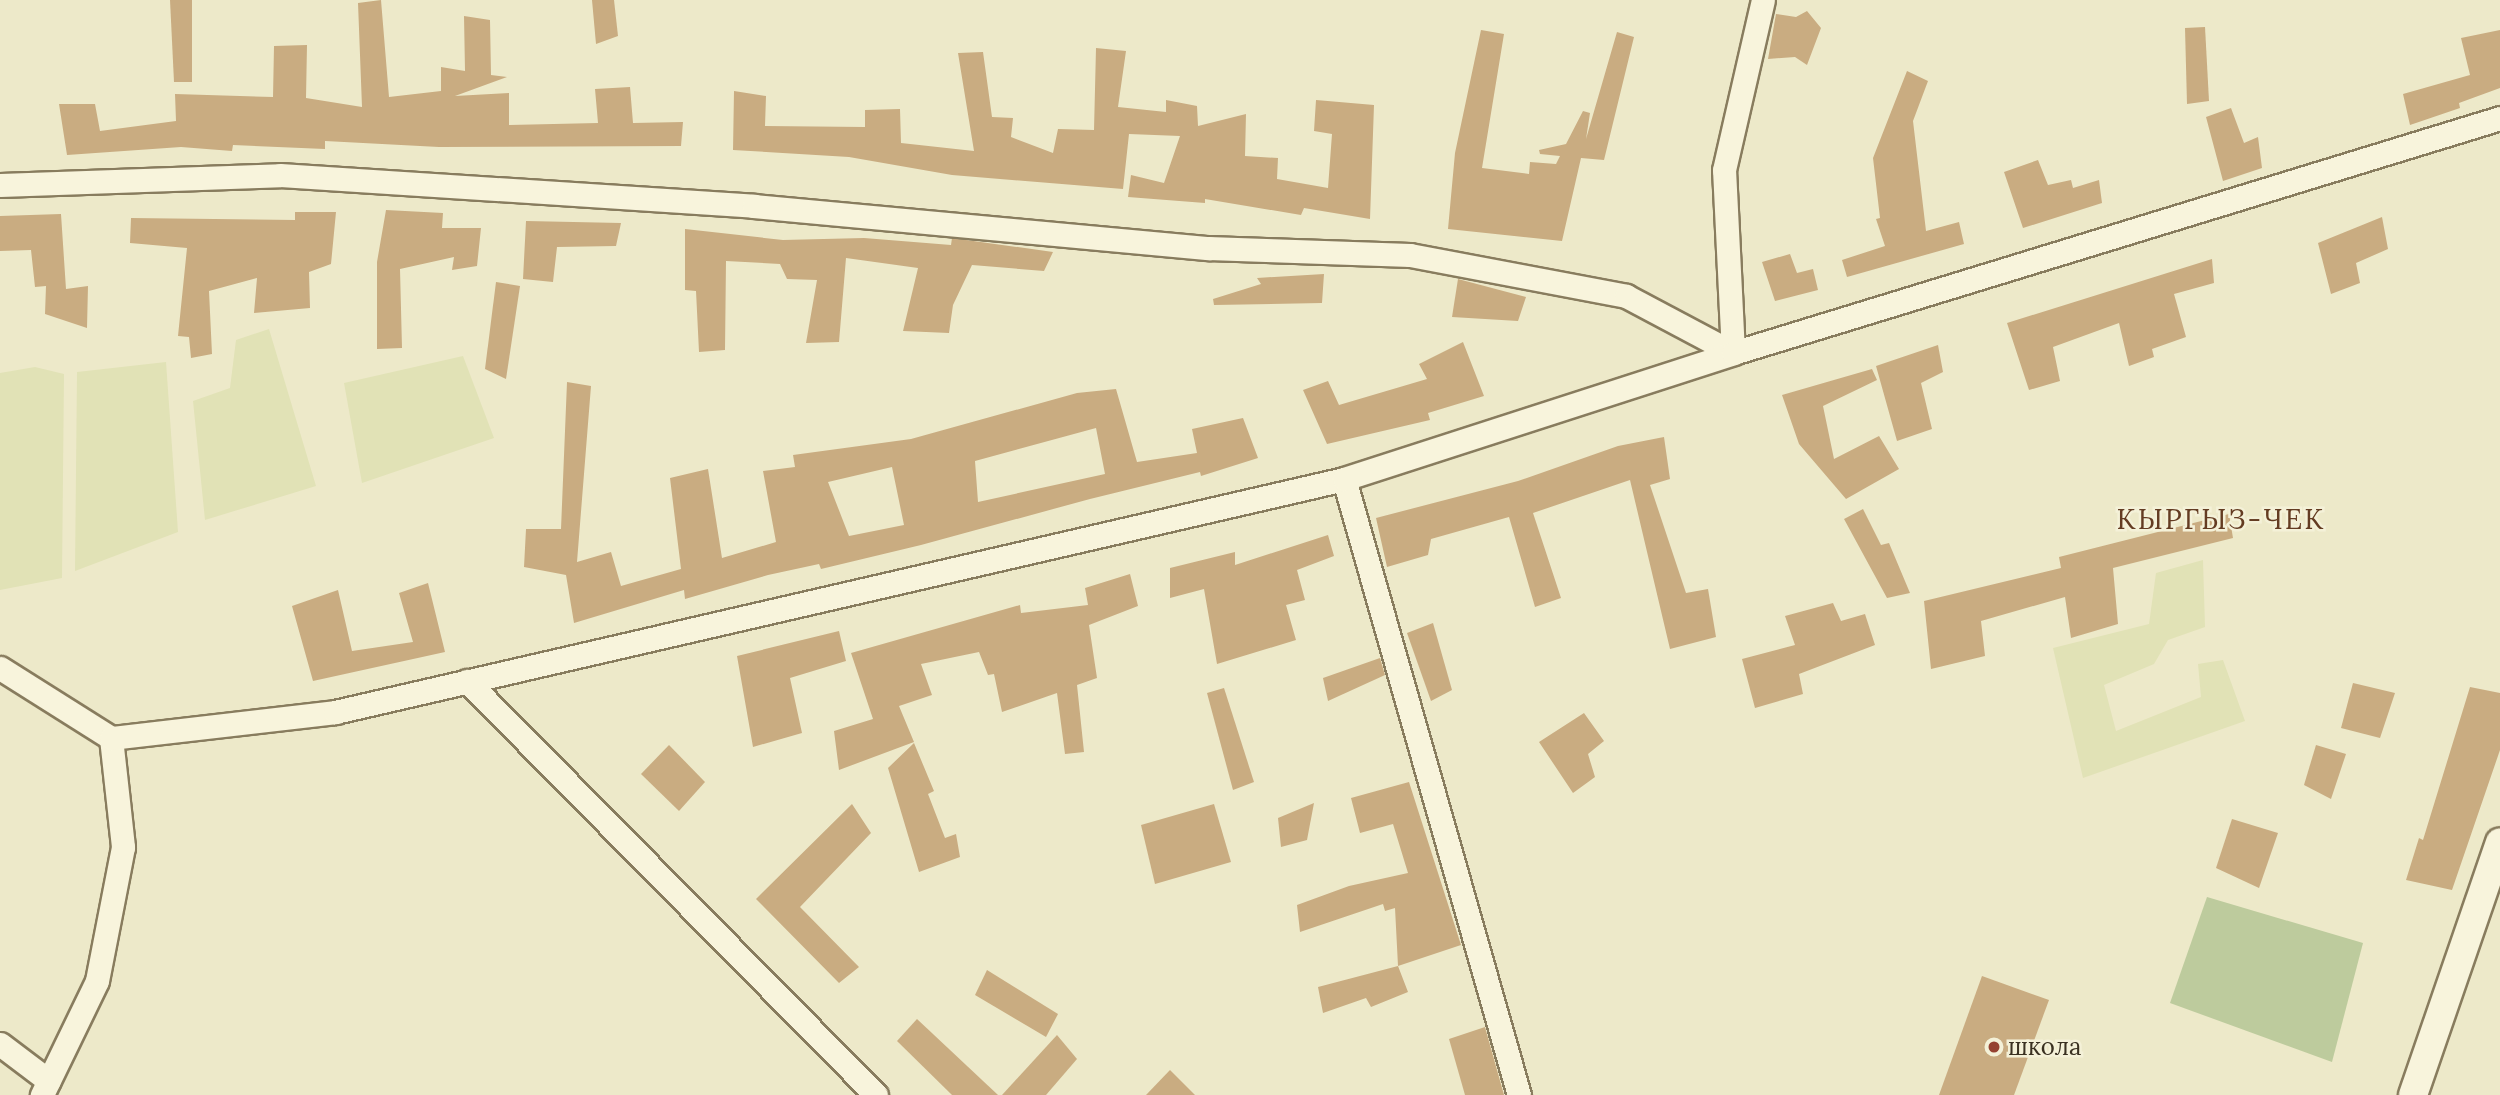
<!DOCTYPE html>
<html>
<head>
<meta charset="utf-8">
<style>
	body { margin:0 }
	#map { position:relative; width:2500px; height:1095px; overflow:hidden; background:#ede9c9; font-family:Lora,serif }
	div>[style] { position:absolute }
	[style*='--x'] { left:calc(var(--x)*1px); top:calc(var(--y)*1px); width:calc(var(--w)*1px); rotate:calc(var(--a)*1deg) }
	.farmland>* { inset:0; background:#e1e2b6 }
	.green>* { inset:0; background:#bdcb9d }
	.building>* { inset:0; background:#c9ac81 }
	.roads { filter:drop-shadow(2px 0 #887c5e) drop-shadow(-2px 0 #887c5e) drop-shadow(0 2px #887c5e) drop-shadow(0 -2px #887c5e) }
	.minor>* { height:23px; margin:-11.5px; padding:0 11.5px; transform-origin:11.5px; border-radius:11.5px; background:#f8f4dc }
	.tertiary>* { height:28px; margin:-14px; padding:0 14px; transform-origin:14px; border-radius:14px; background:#f8f4dc }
	.dots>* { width:19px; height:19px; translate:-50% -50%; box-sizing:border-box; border:4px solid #f4f1d8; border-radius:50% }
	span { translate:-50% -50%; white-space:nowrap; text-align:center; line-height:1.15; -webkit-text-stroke:5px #f4f1d8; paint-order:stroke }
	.poi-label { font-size:24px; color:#3a3121 }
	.left { translate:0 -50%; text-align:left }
	.quarter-label { font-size:28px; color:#643c22; letter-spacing:2px }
</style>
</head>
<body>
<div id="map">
	<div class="farmland">
		<i style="clip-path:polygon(269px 329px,316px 486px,205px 520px,193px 401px,230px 388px,236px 340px)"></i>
		<i style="clip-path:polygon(463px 356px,494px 438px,362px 483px,344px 383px)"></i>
		<i style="clip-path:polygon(166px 362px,178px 532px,75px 571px,77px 372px)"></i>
		<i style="clip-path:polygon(35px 367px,64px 374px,62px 578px,0 590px,0 373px)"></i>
		<i style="clip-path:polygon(2203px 560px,2205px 627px,2168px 640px,2154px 664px,2104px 685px,2116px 731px,2201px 697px,2198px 664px,2223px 660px,2245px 721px,2083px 778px,2053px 648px,2149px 624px,2156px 573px)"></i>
	</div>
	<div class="green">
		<i style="clip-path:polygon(2207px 897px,2363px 943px,2332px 1062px,2170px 1003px)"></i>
	</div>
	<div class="building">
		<i style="clip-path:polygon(170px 0,192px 0,192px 82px,174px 82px)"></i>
		<i style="clip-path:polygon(381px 0,389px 97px,441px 91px,441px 67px,465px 71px,464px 16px,490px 20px,491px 75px,507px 77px,455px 96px,509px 93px,509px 125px,598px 123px,595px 89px,630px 87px,633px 123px,683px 122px,681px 146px,439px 147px,325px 141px,325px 149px,233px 145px,232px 151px,181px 147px,67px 155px,59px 104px,95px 104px,100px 131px,176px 121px,175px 94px,273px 97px,274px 46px,307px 45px,306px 98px,362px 107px,358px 3px)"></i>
		<i style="clip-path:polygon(592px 0,614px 0,618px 36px,596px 44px)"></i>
		<i style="clip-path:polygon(1807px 11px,1821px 28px,1807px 65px,1795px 57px,1768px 59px,1776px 14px,1796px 17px)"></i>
		<i style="clip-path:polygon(2205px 27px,2209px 101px,2187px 104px,2185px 28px)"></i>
		<i style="clip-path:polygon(1481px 30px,1504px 34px,1482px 168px,1529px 174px,1530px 162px,1556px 164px,1560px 156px,1540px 154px,1539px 150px,1566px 144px,1583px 111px,1590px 113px,1586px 139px,1617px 32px,1634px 37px,1604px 160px,1581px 158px,1562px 241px,1448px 229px,1455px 153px)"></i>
		<i style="clip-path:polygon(2500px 30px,2500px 88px,2459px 103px,2460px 108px,2410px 125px,2403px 94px,2470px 75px,2461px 38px)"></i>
		<i style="clip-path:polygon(1096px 48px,1126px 51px,1118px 107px,1166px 112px,1166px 100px,1197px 106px,1198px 126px,1246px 114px,1245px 156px,1278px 158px,1277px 179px,1328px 188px,1332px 134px,1314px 131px,1316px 100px,1374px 105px,1370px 219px,1304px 208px,1301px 215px,1205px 199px,1205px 203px,1128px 197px,1131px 175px,1164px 183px,1180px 136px,1129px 134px,1123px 189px,952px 175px,849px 157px,733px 150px,734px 91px,766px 96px,765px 126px,865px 127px,865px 110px,900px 109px,901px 143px,974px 151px,958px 53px,983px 52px,992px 117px,1013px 118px,1011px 137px,1053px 153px,1058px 129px,1094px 130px)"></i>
		<i style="clip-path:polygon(1907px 71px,1928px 81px,1913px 121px,1926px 231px,1959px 222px,1964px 244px,1847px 277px,1842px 260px,1885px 246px,1876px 219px,1880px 218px,1873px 158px)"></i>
		<i style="clip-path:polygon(2231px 108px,2244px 143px,2258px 137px,2262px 168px,2223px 181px,2206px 117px)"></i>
		<i style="clip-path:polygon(2038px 160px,2048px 185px,2071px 180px,2073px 188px,2099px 180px,2102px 203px,2023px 228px,2004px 172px)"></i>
		<i style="clip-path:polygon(386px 210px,443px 213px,442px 228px,481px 228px,477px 266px,452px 270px,454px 257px,400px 269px,402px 348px,377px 349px,377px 262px)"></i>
		<i style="clip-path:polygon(295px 212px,336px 212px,331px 264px,309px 272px,310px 308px,254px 313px,257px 278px,209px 291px,212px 354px,191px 358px,189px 337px,178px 336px,187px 248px,130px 243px,131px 218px,295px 220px)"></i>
		<i style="clip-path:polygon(61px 214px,66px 289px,88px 286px,87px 328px,45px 314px,46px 286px,35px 287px,31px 250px,0 251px,0 216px)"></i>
		<i style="clip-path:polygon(2382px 217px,2388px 249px,2356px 263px,2360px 283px,2331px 294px,2318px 243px)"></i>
		<i style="clip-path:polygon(526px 221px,621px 223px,616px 246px,557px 247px,553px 282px,523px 279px)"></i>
		<i style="clip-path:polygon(685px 229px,783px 240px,864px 238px,951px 245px,952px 238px,1053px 252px,1044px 271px,972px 265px,953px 305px,949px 333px,903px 331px,918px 268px,846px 258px,839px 342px,806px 343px,817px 280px,787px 279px,780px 264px,726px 261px,725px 350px,699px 352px,696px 291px,685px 290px)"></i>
		<i style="clip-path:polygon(1790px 254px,1797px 273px,1813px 269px,1818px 290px,1775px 301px,1762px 262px)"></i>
		<i style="clip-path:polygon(2212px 259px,2214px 283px,2174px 294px,2186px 337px,2152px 349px,2154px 357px,2129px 366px,2119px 323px,2053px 347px,2060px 381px,2029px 390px,2007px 323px)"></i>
		<i style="clip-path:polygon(1324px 274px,1322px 303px,1214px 305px,1213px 299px,1261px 284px,1257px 278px)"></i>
		<i style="clip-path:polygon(1458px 279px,1526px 297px,1518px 321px,1452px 317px)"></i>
		<i style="clip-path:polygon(496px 282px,520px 286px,506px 379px,485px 369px)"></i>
		<i style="clip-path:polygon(1463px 342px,1484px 396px,1428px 413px,1430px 420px,1327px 444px,1303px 390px,1328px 381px,1339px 405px,1427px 379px,1419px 364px)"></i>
		<i style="clip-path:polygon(1938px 345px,1943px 372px,1921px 383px,1932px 429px,1897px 441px,1876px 366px)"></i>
		<i style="clip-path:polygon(1872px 369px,1877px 380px,1823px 406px,1834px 459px,1879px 436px,1899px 469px,1846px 499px,1799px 444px,1782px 395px)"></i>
		<i style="clip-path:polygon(evenodd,567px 382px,591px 386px,577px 562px,611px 552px,621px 586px,681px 569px,670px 478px,708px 469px,722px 558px,776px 542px,763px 471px,795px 467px,793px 455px,911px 439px,1077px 393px,1116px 389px,1137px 462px,1197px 453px,1192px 429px,1243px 418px,1258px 458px,1201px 476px,1200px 472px,1090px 499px,921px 545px,821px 569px,819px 564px,768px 575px,685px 599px,684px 590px,574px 623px,566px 575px,524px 567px,526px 529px,561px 529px,567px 382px,1096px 428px,1105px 474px,978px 502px,975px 461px,1096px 428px,567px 382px,892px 467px,904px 525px,849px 536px,828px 482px,892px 467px)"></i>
		<i style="clip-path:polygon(1664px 437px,1670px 479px,1650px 485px,1686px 593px,1708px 589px,1716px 637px,1670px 649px,1630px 480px,1533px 513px,1561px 598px,1535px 607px,1509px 517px,1431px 539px,1428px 555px,1387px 567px,1376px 518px,1518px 481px,1618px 446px)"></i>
		<i style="clip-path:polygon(1863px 509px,1881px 545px,1889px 543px,1910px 593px,1887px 598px,1844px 519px)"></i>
		<i style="clip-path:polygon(2229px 514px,2233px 538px,2113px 568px,2118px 624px,2071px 638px,2065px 597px,1981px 621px,1985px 656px,1931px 669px,1924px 601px,2061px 568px,2059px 557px)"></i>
		<i style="clip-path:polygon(1328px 535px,1334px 556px,1297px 570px,1305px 600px,1286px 605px,1296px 640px,1217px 664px,1204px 589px,1170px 598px,1170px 568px,1235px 552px,1235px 565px)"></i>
		<i style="clip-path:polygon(1130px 574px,1138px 606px,1089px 625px,1097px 678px,1077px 685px,1084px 752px,1065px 754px,1057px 693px,1002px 712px,994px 674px,988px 675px,979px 652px,921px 664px,932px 695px,899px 706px,914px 742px,839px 770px,834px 731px,873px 719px,851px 653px,1020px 605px,1021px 613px,1088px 605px,1085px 588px)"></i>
		<i style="clip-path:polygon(428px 583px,445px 652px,313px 681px,292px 606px,338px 590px,352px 651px,413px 642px,399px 593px)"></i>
		<i style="clip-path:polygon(1833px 603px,1841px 621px,1865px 614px,1875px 645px,1799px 674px,1803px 694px,1755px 708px,1742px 659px,1795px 645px,1785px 616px)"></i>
		<i style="clip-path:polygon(1433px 623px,1452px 690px,1431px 701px,1407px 633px)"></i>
		<i style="clip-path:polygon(839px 631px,846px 661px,790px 678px,802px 733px,753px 747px,737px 656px)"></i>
		<i style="clip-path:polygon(1380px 658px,1385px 675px,1328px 701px,1323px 678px)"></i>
		<i style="clip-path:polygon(2353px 683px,2395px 693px,2380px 738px,2341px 728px)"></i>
		<i style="clip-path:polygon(2470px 687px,2500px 693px,2500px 750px,2452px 890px,2406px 880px,2419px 838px,2423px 840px)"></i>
		<i style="clip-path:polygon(1224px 688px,1254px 782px,1233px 790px,1207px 693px)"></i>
		<i style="clip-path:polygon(1584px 713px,1604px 741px,1588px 754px,1595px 777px,1573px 793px,1539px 742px)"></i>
		<i style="clip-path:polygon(914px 743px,934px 791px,928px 794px,945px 838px,956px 834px,960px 857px,919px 872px,888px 768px)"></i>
		<i style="clip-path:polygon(669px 745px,705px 782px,679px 811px,641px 774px)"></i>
		<i style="clip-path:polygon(2316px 745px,2346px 754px,2331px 799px,2304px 785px)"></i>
		<i style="clip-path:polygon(1409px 782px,1461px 945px,1398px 966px,1395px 908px,1385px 911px,1383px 904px,1300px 932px,1297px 905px,1349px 886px,1408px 873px,1393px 824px,1360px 833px,1351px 798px)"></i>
		<i style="clip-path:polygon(1314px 803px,1307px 840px,1281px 847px,1278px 818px)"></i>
		<i style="clip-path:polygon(852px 804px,871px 833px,800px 907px,859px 967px,839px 983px,756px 899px)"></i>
		<i style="clip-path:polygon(1214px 804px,1231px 862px,1155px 884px,1141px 825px)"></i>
		<i style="clip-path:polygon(2232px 819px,2278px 833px,2259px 888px,2216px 868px)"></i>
		<i style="clip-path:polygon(1398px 966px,1408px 992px,1371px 1007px,1366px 998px,1323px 1013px,1318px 987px)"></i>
		<i style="clip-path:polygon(987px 970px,1058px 1014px,1046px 1037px,975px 995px)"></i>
		<i style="clip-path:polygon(1982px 976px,2049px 1000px,2014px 1095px,1939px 1095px)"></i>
		<i style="clip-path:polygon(917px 1019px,998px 1095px,952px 1095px,897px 1041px)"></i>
		<i style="clip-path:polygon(1485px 1027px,1504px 1095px,1465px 1095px,1449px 1039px)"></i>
		<i style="clip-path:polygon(1057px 1035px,1077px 1059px,1046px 1095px,1002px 1095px)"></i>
		<i style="clip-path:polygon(1170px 1070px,1195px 1095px,1146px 1095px)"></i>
	</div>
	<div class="roads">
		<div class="minor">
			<i style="--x:0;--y:185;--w:280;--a:-2"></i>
			<i style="--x:280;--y:175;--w:475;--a:3.7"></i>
			<i style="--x:754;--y:206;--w:456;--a:5.3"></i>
			<i style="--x:1208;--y:248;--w:202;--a:2"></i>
			<i style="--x:1410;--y:255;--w:220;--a:10.7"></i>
			<i style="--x:1626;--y:296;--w:121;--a:28"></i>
			<i style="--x:1733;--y:353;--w:183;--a:-92.8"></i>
			<i style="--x:1724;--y:170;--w:174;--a:-77.1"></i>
			<i style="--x:1344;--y:479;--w:640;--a:74.14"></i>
			<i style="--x:0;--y:668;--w:131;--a:32.2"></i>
			<i style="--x:111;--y:738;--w:110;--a:83.7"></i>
			<i style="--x:123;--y:847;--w:136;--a:101"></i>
			<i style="--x:97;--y:981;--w:127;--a:115.8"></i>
			<i style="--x:467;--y:681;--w:582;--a:45.35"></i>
			<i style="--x:111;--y:738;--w:226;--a:-6.6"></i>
			<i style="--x:335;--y:712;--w:1036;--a:-13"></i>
			<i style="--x:1344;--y:479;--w:409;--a:-17.9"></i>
			<i style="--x:1733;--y:353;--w:802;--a:-17.03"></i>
			<i style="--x:0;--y:1044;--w:61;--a:37.1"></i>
		</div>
		<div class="tertiary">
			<i style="--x:2413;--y:1095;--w:267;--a:-71"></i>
		</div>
	</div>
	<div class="dots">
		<i style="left:1994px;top:1047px;background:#954231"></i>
	</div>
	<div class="poi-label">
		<span class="left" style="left:2008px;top:1047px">школа</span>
	</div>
	<div class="quarter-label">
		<span style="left:2221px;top:519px">КЫРГЫЗ-ЧЕК</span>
	</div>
</div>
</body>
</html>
